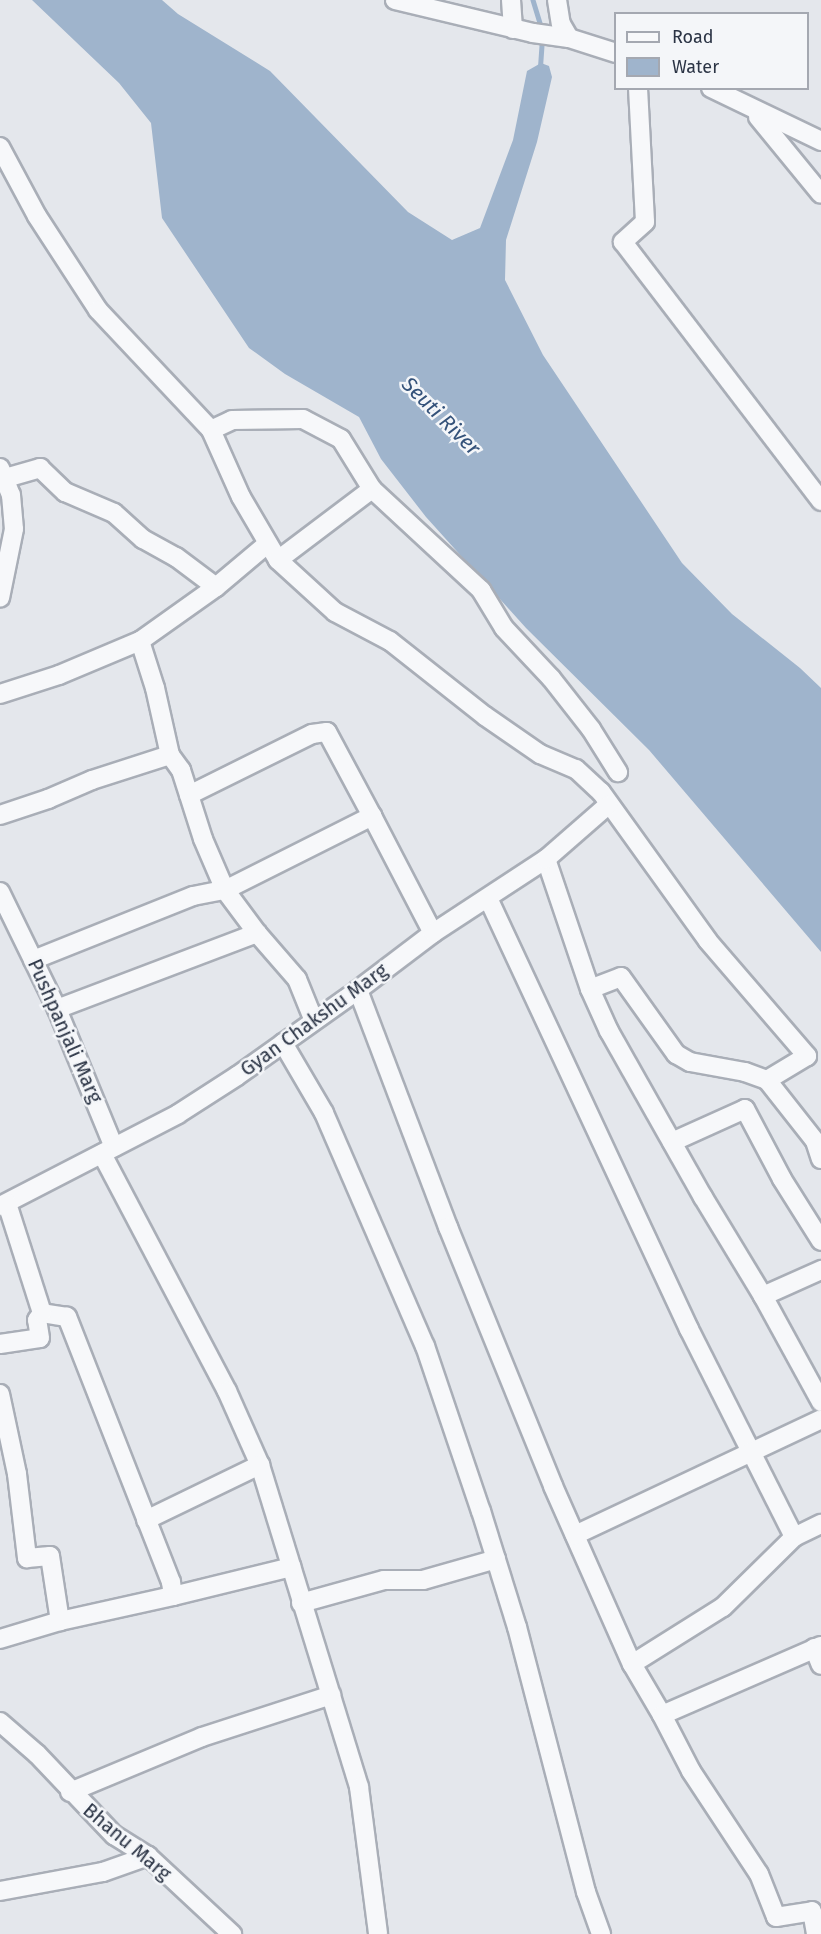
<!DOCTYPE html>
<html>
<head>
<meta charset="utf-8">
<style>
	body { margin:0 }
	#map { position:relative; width:821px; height:1934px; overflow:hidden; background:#e4e7ec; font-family:"Fira Sans",sans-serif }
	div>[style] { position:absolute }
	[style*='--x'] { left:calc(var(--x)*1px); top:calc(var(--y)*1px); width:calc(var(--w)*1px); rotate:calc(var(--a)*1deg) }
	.water>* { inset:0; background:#9fb4cc }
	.stream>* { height:4.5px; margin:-2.25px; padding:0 2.25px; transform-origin:2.25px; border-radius:2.25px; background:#9fb4cc }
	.roads { filter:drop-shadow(2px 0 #a9aeb7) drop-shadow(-2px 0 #a9aeb7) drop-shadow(0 2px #a9aeb7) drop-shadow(0 -2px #a9aeb7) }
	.street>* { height:18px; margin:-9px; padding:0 9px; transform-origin:9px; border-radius:9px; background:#f7f8fa }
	span { translate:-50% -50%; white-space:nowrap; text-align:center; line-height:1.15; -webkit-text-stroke:5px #f4f6f9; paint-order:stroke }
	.street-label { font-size:20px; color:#2b3445 }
	.water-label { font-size:21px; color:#34527a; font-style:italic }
	.legend { position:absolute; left:614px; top:12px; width:195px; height:78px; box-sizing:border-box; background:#f4f6f9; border:2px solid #a4a8b1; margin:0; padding:8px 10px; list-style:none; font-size:18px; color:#2b3445 }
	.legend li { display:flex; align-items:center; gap:12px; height:30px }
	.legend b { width:30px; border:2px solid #a4a8b1 }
</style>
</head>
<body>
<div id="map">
	<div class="water">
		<i style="clip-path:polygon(32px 0,162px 0,178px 14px,270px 71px,408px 212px,452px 240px,480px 228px,513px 140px,527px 71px,541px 63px,549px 66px,552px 77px,537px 142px,506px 240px,505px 280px,543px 355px,682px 563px,732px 614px,800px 668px,821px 688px,821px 952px,649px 750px,526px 628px,426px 517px,381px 459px,359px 417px,285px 374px,249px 348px,162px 218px,151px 123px,119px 83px)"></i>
	</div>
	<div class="stream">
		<i style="--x:533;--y:0;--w:30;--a:73"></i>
		<i style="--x:540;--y:67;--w:27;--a:-86"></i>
	</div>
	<div class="roads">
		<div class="street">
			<i style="--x:395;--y:0;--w:142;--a:13.4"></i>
			<i style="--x:533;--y:33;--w:36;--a:8"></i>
			<i style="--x:569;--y:38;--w:49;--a:17.7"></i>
			<i style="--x:511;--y:0;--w:29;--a:86"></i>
			<i style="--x:557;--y:0;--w:24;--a:81"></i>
			<i style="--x:561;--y:24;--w:16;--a:60"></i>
			<i style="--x:638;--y:88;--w:134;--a:87"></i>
			<i style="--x:645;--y:222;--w:30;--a:138"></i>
			<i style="--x:623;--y:242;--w:326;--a:52.6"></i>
			<i style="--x:711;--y:88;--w:122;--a:25.7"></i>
			<i style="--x:758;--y:117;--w:99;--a:50.7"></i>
			<i style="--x:0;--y:147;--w:78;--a:61.8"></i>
			<i style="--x:37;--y:216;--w:112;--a:57"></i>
			<i style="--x:98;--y:310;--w:165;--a:46.7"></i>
			<i style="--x:211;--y:430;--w:73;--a:65.9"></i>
			<i style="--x:241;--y:497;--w:73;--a:59.6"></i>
			<i style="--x:278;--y:560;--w:77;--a:42.4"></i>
			<i style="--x:335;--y:612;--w:62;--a:27.8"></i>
			<i style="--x:390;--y:641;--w:121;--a:38.3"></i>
			<i style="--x:485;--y:716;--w:67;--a:34.6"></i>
			<i style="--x:540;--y:754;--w:39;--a:23"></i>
			<i style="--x:576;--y:769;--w:34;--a:43"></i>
			<i style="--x:601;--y:792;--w:183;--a:54.3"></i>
			<i style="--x:708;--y:941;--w:152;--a:49.3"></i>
			<i style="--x:807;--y:1056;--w:47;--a:149"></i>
			<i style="--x:767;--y:1080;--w:78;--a:51.8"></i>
			<i style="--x:815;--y:1141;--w:19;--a:72"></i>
			<i style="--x:211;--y:430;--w:23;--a:-25"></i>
			<i style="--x:232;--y:420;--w:71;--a:-0.8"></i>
			<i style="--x:303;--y:419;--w:43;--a:27.8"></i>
			<i style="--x:341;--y:439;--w:59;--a:58.2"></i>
			<i style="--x:372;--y:489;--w:149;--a:42.8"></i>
			<i style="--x:481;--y:590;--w:44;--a:58.8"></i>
			<i style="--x:504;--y:628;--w:69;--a:46.8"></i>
			<i style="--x:551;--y:678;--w:65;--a:51.9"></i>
			<i style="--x:591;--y:729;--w:51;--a:57.9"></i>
			<i style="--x:0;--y:468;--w:29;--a:68"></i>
			<i style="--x:11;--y:495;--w:34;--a:85"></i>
			<i style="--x:14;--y:529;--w:70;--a:101.5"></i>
			<i style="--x:2;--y:479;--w:40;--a:-16"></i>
			<i style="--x:40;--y:468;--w:35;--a:44"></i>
			<i style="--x:65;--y:492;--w:53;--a:23.2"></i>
			<i style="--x:114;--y:513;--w:39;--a:42"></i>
			<i style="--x:143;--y:539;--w:38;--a:29"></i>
			<i style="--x:176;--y:557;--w:50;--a:36.9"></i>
			<i style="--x:278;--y:560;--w:118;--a:-37.1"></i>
			<i style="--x:140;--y:641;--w:49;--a:72.3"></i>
			<i style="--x:155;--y:688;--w:69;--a:77.4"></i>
			<i style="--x:170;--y:755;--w:19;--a:54"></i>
			<i style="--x:181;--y:770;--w:72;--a:72.3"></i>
			<i style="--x:203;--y:839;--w:56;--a:66.7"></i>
			<i style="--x:225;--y:890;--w:54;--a:53.3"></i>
			<i style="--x:257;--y:933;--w:61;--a:49"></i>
			<i style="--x:297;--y:979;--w:45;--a:68"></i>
			<i style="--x:0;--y:694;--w:62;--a:-17.9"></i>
			<i style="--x:59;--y:675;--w:88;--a:-22.8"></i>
			<i style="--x:140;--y:641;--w:93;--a:-35.4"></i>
			<i style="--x:216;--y:587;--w:65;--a:-40"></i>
			<i style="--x:189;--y:795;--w:137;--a:-26.4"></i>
			<i style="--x:312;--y:734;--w:15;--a:-8"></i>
			<i style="--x:327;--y:732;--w:95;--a:61.8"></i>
			<i style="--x:0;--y:815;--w:51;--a:-18.4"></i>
			<i style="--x:48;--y:799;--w:48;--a:-23.4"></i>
			<i style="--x:92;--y:780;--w:82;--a:-17.8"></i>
			<i style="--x:546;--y:859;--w:137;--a:71.3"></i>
			<i style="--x:590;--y:989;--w:46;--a:65.7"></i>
			<i style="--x:609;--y:1031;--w:191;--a:60.5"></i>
			<i style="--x:703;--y:1197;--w:116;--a:58.8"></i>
			<i style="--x:763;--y:1296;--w:121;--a:61.3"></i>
			<i style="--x:0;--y:892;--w:130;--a:64"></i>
			<i style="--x:57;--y:1009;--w:149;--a:67.6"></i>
			<i style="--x:488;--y:898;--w:476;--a:65"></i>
			<i style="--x:689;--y:1329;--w:233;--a:63.2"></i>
			<i style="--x:33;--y:960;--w:172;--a:-21.8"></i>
			<i style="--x:193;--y:896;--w:33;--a:-11"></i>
			<i style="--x:225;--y:890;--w:165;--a:-26.7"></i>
			<i style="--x:372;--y:816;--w:132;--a:62.5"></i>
			<i style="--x:590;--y:989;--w:33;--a:-21"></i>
			<i style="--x:621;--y:977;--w:95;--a:54.5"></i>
			<i style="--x:676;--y:1054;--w:16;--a:30"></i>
			<i style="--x:690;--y:1062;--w:56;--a:10.3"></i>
			<i style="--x:745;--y:1072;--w:23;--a:20"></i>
			<i style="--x:358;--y:990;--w:254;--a:69.2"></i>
			<i style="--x:448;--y:1227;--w:279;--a:67.9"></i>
			<i style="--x:553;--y:1486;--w:195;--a:66.1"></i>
			<i style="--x:632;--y:1664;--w:59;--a:59.5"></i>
			<i style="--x:662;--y:1715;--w:173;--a:-23.5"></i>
			<i style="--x:57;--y:1009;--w:214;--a:-20.8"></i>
			<i style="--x:283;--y:1043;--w:81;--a:59.6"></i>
			<i style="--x:324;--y:1113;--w:254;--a:66.6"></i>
			<i style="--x:425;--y:1346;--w:174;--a:71.3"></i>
			<i style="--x:481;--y:1511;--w:121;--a:72.8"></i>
			<i style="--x:517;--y:1627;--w:274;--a:75.4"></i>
			<i style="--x:586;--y:1892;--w:45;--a:70.3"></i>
			<i style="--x:672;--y:1142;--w:80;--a:-24.3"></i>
			<i style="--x:745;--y:1109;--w:79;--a:62.1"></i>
			<i style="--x:782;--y:1179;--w:73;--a:57.8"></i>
			<i style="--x:102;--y:1154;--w:268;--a:62.2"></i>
			<i style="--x:227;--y:1391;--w:81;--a:66"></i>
			<i style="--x:260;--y:1465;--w:337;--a:72.9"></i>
			<i style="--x:359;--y:1787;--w:148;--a:82.6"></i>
			<i style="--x:0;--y:1206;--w:200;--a:-27.3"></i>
			<i style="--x:178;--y:1114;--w:70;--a:-32.8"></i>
			<i style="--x:237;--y:1076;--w:148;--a:-35.4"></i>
			<i style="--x:358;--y:990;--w:94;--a:-37.2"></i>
			<i style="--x:433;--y:933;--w:135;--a:-33.2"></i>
			<i style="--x:546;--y:859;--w:82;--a:-41.1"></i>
			<i style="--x:763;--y:1296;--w:64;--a:-24.1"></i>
			<i style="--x:0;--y:1344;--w:40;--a:-8.5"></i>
			<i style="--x:40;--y:1338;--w:18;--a:-99"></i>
			<i style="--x:37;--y:1320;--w:9;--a:-54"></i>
			<i style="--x:0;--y:1394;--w:82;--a:78"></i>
			<i style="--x:17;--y:1474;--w:85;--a:83.2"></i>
			<i style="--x:27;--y:1558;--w:23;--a:-5"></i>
			<i style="--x:50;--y:1556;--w:66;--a:81.3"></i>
			<i style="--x:146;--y:1520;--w:127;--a:-25.8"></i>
			<i style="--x:575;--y:1535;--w:272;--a:-25.2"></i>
			<i style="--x:173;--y:1596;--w:122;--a:-13.8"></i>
			<i style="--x:301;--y:1603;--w:86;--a:-15.5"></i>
			<i style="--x:384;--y:1580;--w:39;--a:0"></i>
			<i style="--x:423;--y:1580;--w:76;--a:-16"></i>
			<i style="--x:0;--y:1639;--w:63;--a:-16.7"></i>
			<i style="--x:60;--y:1621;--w:116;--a:-12.5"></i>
			<i style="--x:173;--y:1596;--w:14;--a:-98"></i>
			<i style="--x:171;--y:1582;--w:285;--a:-111.4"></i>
			<i style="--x:67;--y:1317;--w:25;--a:-171"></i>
			<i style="--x:42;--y:1313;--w:115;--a:-107.7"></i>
			<i style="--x:814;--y:1648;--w:18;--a:68"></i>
			<i style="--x:632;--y:1664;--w:107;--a:-32.1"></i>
			<i style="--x:723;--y:1607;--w:100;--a:-44.6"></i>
			<i style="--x:794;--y:1537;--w:30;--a:-26"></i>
			<i style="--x:662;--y:1715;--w:63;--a:62.6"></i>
			<i style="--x:691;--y:1771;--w:123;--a:56.6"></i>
			<i style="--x:759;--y:1874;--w:46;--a:68.4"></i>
			<i style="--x:776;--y:1917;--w:36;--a:-9"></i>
			<i style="--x:812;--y:1911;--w:23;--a:80"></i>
			<i style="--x:0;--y:1722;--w:49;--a:40.9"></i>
			<i style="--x:37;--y:1754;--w:112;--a:46.5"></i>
			<i style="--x:114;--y:1835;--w:40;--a:32"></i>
			<i style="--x:148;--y:1856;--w:115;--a:42.9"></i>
			<i style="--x:70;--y:1792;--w:143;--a:-22.6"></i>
			<i style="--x:202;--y:1737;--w:136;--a:-18"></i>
			<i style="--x:0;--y:1891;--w:105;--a:-10.5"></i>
			<i style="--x:103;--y:1872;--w:48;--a:-19.6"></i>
		</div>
	</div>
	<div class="street-label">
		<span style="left:314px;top:1020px;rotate:-36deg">Gyan Chakshu Marg</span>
		<span style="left:65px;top:1031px;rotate:66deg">Pushpanjali Marg</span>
		<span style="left:127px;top:1842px;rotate:40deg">Bhanu Marg</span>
	</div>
	<div class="water-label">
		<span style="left:441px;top:416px;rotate:45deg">Seuti River</span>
	</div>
	<ul class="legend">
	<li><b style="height:8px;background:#f7f8fa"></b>Road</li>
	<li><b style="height:16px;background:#9fb4cc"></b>Water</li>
	</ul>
</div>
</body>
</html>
